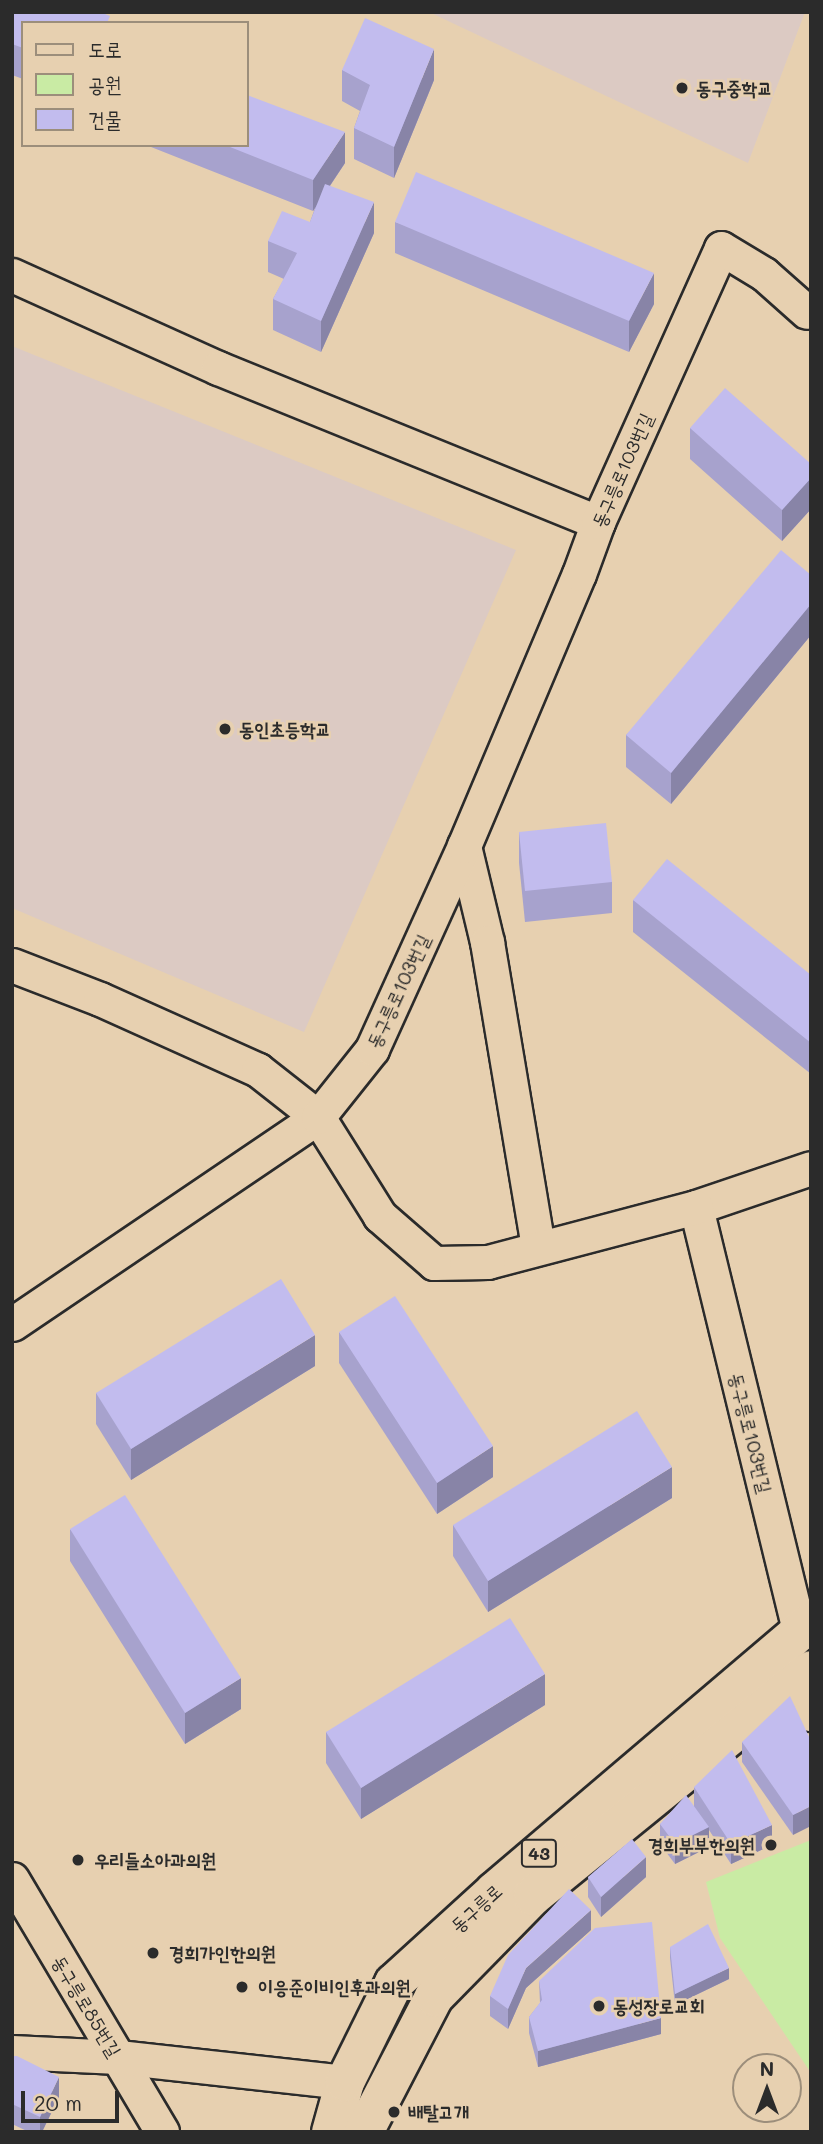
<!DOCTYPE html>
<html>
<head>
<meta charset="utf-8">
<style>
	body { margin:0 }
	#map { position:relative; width:823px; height:2144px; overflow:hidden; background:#e7d0b0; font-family:Mali,"Poor Story",sans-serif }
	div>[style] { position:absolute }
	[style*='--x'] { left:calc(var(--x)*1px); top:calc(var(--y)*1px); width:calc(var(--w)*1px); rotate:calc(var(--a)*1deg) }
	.built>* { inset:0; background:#dccac3 }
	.green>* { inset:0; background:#c9eba4 }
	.roads { filter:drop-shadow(2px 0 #2b2b2b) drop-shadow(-2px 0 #2b2b2b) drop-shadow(0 2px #2b2b2b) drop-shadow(0 -2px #2b2b2b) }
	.minor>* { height:33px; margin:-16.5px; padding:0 16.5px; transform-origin:16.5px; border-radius:16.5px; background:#e7d0b0 }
	.major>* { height:38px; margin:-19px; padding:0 19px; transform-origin:19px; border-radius:19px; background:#e7d0b0 }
	.wall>* { inset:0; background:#a7a2cd }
	.shaded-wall>* { inset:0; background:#8884a7 }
	.building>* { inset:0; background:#c2bcee }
	.dots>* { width:19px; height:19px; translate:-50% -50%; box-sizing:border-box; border:4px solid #e7d0b0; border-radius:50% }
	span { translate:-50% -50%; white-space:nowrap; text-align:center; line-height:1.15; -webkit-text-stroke:5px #e7d0b0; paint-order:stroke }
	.shield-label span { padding:2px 5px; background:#e7d0b0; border:2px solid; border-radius:5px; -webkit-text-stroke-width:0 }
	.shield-label { font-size:18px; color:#2b2b2b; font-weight:700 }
	.poi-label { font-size:19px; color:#2b2b2b; font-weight:700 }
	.left { translate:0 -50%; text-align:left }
	.right { translate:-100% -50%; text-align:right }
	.street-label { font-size:19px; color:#2b2b2b }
	.frame { position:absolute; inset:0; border:14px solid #2b2b2b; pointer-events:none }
	.legend { position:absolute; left:21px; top:21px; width:228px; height:126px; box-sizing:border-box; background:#e7d0b0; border:2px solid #9c8e7b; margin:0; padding:9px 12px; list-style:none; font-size:21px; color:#2b2b2b }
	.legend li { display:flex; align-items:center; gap:14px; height:35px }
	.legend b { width:35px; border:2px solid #9c8e7b }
	.north { position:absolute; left:732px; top:2053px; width:70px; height:70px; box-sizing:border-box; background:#e7d0b0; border:2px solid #9c8e7b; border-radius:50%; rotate:0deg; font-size:19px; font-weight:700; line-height:28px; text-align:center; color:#2b2b2b }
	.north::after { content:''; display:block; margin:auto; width:24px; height:32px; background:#2b2b2b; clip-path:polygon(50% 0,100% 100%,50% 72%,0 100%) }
	.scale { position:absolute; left:21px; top:2091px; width:98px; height:32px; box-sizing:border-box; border:4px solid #2b2b2b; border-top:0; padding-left:9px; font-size:21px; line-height:24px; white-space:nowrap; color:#2b2b2b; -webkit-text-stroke:5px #e7d0b0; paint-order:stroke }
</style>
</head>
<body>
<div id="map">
	<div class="built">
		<i style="clip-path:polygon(429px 12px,805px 12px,748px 163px)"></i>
		<i style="clip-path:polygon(12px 346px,516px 550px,304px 1032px,12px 908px)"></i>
	</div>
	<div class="green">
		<i style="clip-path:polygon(811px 1840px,811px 2073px,720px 1938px,706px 1882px)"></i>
	</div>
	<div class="roads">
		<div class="minor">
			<i style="--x:12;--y:275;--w:226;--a:24.3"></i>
			<i style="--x:218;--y:368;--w:410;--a:22.1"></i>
			<i style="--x:464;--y:846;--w:99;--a:76.5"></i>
			<i style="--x:487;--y:942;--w:309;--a:80.5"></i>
			<i style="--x:12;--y:965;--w:94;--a:21.1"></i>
			<i style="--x:100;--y:999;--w:173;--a:24.2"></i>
			<i style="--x:258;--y:1070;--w:76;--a:38.1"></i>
			<i style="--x:318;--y:1117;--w:369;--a:145.9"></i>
			<i style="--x:696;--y:1207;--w:121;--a:-18.7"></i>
			<i style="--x:799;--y:1630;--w:435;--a:-103.7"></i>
			<i style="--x:696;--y:1207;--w:215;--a:165.2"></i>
			<i style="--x:488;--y:1262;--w:54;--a:178.9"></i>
			<i style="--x:434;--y:1263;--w:72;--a:-139"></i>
			<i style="--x:380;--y:1216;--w:117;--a:-122.1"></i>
			<i style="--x:318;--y:1117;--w:87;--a:-51.5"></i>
			<i style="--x:372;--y:1049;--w:223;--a:-65.6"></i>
			<i style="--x:464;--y:846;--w:295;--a:-67.1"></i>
			<i style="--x:579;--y:574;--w:55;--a:-69.9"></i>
			<i style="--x:598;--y:522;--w:300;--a:-65.8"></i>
			<i style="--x:721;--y:248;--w:50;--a:31.2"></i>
			<i style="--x:764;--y:274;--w:57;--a:41.5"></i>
			<i style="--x:795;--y:1683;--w:35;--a:63"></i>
			<i style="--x:12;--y:1879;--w:294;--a:59.3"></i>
			<i style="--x:12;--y:2052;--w:106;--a:2.7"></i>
			<i style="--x:118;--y:2057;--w:228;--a:6.3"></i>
		</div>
		<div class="major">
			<i style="--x:331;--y:2132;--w:52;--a:-74.4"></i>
			<i style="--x:345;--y:2082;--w:110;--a:-63.7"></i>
			<i style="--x:394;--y:1983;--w:137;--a:-42.3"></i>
			<i style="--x:495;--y:1891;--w:415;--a:-40.4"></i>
			<i style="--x:364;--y:2132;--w:152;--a:-62.6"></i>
			<i style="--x:434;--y:1997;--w:141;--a:-45.6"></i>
			<i style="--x:533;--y:1896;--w:358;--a:-39.1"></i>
		</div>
	</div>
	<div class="wall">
		<i style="clip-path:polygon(12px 12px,110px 23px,23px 23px,23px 79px,12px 75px)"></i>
		<i style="clip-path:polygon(342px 70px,434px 80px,394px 178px,354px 159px,354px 128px,360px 111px,342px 101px)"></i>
		<i style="clip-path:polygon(146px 145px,247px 145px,345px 163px,330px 186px,374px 233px,321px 352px,273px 330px,273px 299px,284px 279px,268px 272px,268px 241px,310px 222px,315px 208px,313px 211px)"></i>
		<i style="clip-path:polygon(395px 222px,654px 304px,629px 352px,395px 253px)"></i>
		<i style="clip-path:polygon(690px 428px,811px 464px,811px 509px,782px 541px,690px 459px)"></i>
		<i style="clip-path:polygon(811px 575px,811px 635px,671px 804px,626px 767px,626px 735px)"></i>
		<i style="clip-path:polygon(519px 832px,612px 882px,612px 913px,525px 922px,519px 863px)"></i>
		<i style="clip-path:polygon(633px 900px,811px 975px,811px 1074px,633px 932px)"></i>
		<i style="clip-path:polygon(339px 1332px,493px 1477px,437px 1514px,339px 1363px)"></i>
		<i style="clip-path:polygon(315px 1366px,131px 1480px,96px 1424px,96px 1393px)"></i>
		<i style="clip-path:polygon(672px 1498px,488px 1612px,453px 1556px,453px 1525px)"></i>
		<i style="clip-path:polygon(70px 1529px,241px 1709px,185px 1744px,70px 1561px)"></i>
		<i style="clip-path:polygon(545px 1705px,361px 1819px,326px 1763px,326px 1732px)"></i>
		<i style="clip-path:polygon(811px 1741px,793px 1835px,742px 1762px,742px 1742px)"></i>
		<i style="clip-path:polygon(694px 1787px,772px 1845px,731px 1864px,709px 1830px,709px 1847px,675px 1864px,660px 1844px,660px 1824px,694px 1806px)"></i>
		<i style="clip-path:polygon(588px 1877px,646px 1877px,601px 1917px,588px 1897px)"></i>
		<i style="clip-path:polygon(591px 1930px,526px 1988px,508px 2029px,490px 2016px,490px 1996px)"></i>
		<i style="clip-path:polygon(670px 1947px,729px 1979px,675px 2005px,670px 1958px)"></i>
		<i style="clip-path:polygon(12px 1969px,13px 1970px,13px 2012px,12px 2012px)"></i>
		<i style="clip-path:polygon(539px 1981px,661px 2034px,538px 2067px,529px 2033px,529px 2017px,540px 2003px)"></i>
		<i style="clip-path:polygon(12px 2056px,59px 2097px,42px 2132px,29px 2132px,12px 2124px)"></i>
	</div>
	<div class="shaded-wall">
		<i style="clip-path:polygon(434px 49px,434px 80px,394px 178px,394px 147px)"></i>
		<i style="clip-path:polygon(345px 132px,345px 163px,313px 211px,313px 180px)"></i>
		<i style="clip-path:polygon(374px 202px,374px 233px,321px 352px,321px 321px)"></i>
		<i style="clip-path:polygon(654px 273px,654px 304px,629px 352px,629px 321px)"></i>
		<i style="clip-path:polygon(811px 478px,811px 509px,782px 541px,782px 510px)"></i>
		<i style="clip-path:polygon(811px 604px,811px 635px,671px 804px,671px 773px)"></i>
		<i style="clip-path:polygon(315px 1335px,315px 1366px,131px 1480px,131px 1449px)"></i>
		<i style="clip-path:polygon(493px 1446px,493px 1477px,437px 1514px,437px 1483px)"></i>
		<i style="clip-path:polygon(672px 1467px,672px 1498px,488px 1612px,488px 1581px)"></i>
		<i style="clip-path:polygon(545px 1674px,545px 1705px,361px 1819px,361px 1788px)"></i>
		<i style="clip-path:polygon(241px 1678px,241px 1709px,185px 1744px,185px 1713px)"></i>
		<i style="clip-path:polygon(811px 1806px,811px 1826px,793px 1835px,793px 1815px)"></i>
		<i style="clip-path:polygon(772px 1825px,772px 1845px,731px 1864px,731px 1844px)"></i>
		<i style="clip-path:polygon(709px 1827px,709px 1847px,675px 1864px,675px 1844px)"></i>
		<i style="clip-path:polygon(646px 1857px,646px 1877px,601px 1917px,601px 1897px)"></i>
		<i style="clip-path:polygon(591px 1910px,591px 1930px,526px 1988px,508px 2029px,508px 2009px,526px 1968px)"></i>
		<i style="clip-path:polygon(729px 1968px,729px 1979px,675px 2005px,675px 1994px)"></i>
		<i style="clip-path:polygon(661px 2018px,661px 2034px,538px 2067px,538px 2051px)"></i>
		<i style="clip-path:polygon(59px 2077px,59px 2097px,42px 2132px,40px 2132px,40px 2117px)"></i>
	</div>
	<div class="building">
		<i style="clip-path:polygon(12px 12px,100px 12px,110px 16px,107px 23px,23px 23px,23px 48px,12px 44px)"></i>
		<i style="clip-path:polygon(365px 18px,434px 49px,394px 147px,354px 128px,370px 85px,342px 70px)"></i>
		<i style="clip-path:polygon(247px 95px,345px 132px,313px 180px,225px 145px,247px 145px)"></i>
		<i style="clip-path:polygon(416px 172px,654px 273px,629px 321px,395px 222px)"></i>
		<i style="clip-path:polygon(325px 184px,374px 202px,321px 321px,273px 299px,297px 253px,268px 241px,282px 211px,310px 222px)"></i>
		<i style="clip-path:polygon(725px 388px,811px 464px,811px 478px,782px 510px,690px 428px)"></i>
		<i style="clip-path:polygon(781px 550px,811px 575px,811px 604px,671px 773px,626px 735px)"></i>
		<i style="clip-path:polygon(606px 823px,612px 882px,525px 891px,519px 832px)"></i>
		<i style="clip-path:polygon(667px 859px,811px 975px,811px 1043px,633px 900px)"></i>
		<i style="clip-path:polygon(281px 1279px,315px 1335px,131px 1449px,96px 1393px)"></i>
		<i style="clip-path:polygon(395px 1296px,493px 1446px,437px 1483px,339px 1332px)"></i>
		<i style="clip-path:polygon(637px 1411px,672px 1467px,488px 1581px,453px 1525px)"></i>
		<i style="clip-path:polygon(125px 1495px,241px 1678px,185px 1713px,70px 1529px)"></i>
		<i style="clip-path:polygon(510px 1618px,545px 1674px,361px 1788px,326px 1732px)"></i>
		<i style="clip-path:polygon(790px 1696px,811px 1741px,811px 1806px,793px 1815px,742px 1742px)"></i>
		<i style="clip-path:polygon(732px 1750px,772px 1825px,731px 1844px,694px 1787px)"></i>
		<i style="clip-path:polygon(686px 1795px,709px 1827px,675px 1844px,660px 1824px)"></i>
		<i style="clip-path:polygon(632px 1839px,646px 1857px,601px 1897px,588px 1877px)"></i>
		<i style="clip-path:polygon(569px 1889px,591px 1910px,526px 1968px,508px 2009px,490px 1996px,508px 1955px)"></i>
		<i style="clip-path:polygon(652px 1922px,661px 2018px,538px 2051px,529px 2017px,542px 2000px,539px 1981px,595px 1928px)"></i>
		<i style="clip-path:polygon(708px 1924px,729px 1968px,675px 1994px,670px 1947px)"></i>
		<i style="clip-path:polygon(12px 1969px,13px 1970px,13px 1996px,12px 1996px)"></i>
		<i style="clip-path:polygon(12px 2056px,17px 2056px,59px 2077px,40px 2117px,12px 2104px)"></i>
	</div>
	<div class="dots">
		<i style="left:682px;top:88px;background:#2b2b2b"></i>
		<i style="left:225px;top:729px;background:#2b2b2b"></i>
		<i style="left:771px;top:1845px;background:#2b2b2b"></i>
		<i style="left:78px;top:1860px;background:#2b2b2b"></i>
		<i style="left:153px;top:1953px;background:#2b2b2b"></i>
		<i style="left:242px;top:1987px;background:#2b2b2b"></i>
		<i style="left:599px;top:2006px;background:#2b2b2b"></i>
		<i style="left:394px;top:2112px;background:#2b2b2b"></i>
	</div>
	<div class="shield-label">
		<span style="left:539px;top:1853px">43</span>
	</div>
	<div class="poi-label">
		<span class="left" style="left:696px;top:88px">동구중학교</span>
		<span class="left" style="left:239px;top:729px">동인초등학교</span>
		<span class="right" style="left:755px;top:1845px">경희부부한의원</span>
		<span class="left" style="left:94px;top:1860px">우리들소아과의원</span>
		<span class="left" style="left:169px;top:1953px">경희가인한의원</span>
		<span class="left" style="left:258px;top:1987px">이응준이비인후과의원</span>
		<span class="left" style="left:613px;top:2006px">동성장로교회</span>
		<span class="left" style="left:408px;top:2112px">배탈고개</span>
	</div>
	<div class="street-label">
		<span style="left:622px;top:470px;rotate:-66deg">동구릉로103번길</span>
		<span style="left:398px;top:991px;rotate:-65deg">동구릉로103번길</span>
		<span style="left:751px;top:1433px;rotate:76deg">동구릉로103번길</span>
		<span style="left:476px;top:1908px;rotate:-42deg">동구릉로</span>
		<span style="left:87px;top:2006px;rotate:59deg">동구릉로85번길</span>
	</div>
	<div class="frame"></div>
	<ul class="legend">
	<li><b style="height:9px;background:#e7d0b0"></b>도로</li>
	<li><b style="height:19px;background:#c9eba4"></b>공원</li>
	<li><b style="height:19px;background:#c2bcee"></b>건물</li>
	</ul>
	<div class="north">N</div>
	<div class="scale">20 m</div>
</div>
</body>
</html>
